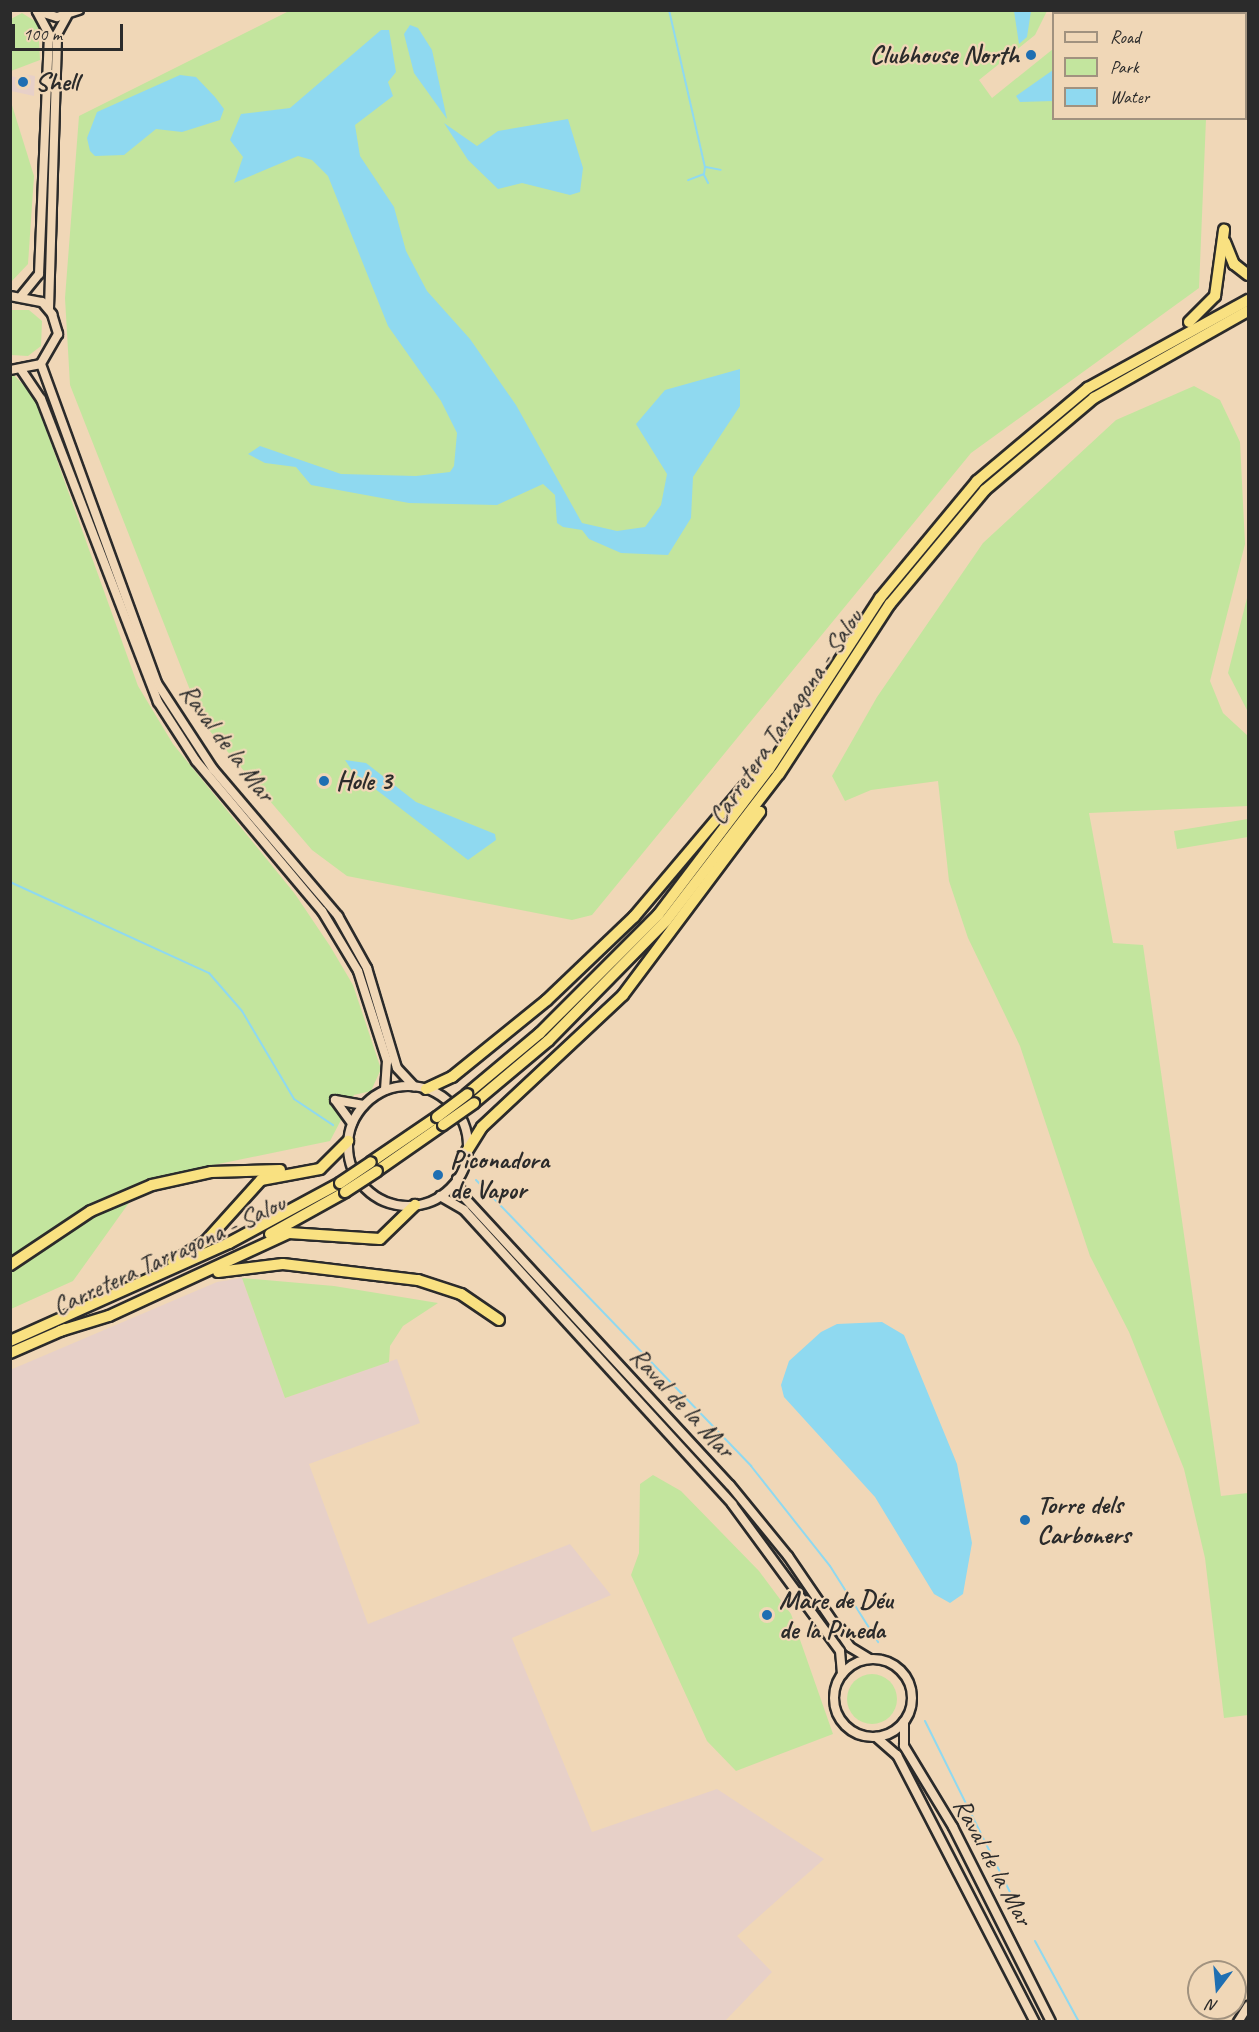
<!DOCTYPE html>
<html>
<head>
<meta charset="utf-8">
<style>
	body { margin:0 }
	#map { position:relative; width:1259px; height:2032px; overflow:hidden; background:#f0d7b7; font-family:Caveat,sans-serif }
	div>[style] { position:absolute }
	[style*='--x'] { left:calc(var(--x)*1px); top:calc(var(--y)*1px); width:calc(var(--w)*1px); rotate:calc(var(--a)*1deg) }
	.built>* { inset:0; background:#e7d0c8 }
	.green>* { inset:0; background:#c3e59e }
	.round { border-radius:50% }
	.water>* { inset:0; background:#8fd9f0 }
	.stream>* { height:2px; margin:-1px; padding:0 1px; transform-origin:1px; border-radius:1px; background:#8fd9f0 }
	.roads { filter:drop-shadow(2px 0 #2b2b2b) drop-shadow(-2px 0 #2b2b2b) drop-shadow(0 2px #2b2b2b) drop-shadow(0 -2px #2b2b2b) }
	.minor>* { height:8px; margin:-4px; padding:0 4px; transform-origin:4px; border-radius:4px; background:#f0d7b7 }
	.minor>.ring { margin:-4px; padding:0; box-sizing:content-box; background:none; border:8px solid #f0d7b7; border-radius:50% }
	.highway>* { height:10px; margin:-5px; padding:0 5px; transform-origin:5px; border-radius:5px; background:#f9e181 }
	.bridges { filter:drop-shadow(2px 0 #2b2b2b) drop-shadow(-2px 0 #2b2b2b) drop-shadow(0 2px #2b2b2b) drop-shadow(0 -2px #2b2b2b) }
	.highway-bridge>* { height:10px; margin:-5px; padding:0 5px; transform-origin:5px; border-radius:5px; background:#f9e181 }
	.dots>* { width:16px; height:16px; translate:-50% -50%; box-sizing:border-box; border:3px solid #f0d7b7; border-radius:50% }
	span { translate:-50% -50%; white-space:nowrap; text-align:center; line-height:1.15; -webkit-text-stroke:4.5px #f0d7b7; paint-order:stroke }
	.poi-label { font-size:26px; color:#2b2b2b; font-weight:700 }
	.right { translate:-100% -50%; text-align:right }
	.left { translate:0 -50%; text-align:left }
	.street-label { font-size:26px; color:#2b2b2b }
	.frame { position:absolute; inset:0; border:12px solid #2b2b2b; pointer-events:none }
	.legend { position:absolute; left:1052px; top:12px; width:195px; height:108px; box-sizing:border-box; background:#f0d7b7; border:2px solid #a1927f; margin:0; padding:8px 10px; list-style:none; font-size:18px; color:#2b2b2b }
	.legend li { display:flex; align-items:center; gap:12px; height:30px }
	.legend b { width:30px; border:2px solid #a1927f }
	.north { position:absolute; left:1187px; top:1960px; width:60px; height:60px; box-sizing:border-box; background:#f0d7b7; border:2px solid #a1927f; border-radius:50%; rotate:196deg; font-size:16px; font-weight:700; line-height:24px; text-align:center; color:#2b2b2b }
	.north::after { content:''; display:block; margin:auto; width:21px; height:27px; background:#1f6fb2; clip-path:polygon(50% 0,100% 100%,50% 72%,0 100%) }
	.scale { position:absolute; left:12px; top:24px; width:111px; height:27px; box-sizing:border-box; border:3px solid #2b2b2b; border-top:0; padding-left:8px; font-size:18px; line-height:21px; white-space:nowrap; color:#2b2b2b; -webkit-text-stroke:4px #f0d7b7; paint-order:stroke }
</style>
</head>
<body>
<div id="map">
	<div class="built">
		<i style="clip-path:polygon(23px 74px,35px 76px,34px 96px,11px 91px,11px 76px,23px 79px)"></i>
		<i style="clip-path:polygon(242px 1278px,285px 1398px,397px 1359px,420px 1423px,309px 1464px,368px 1624px,570px 1544px,611px 1595px,512px 1638px,592px 1832px,717px 1789px,824px 1859px,737px 1936px,772px 1972px,725px 2021px,11px 2021px,10px 1370px,217px 1282px)"></i>
	</div>
	<div class="green">
		<i style="clip-path:polygon(1070px 10px,1210px 10px,1210px 11px,1069px 13px)"></i>
		<i style="clip-path:polygon(289px 11px,1047px 11px,1035px 35px,979px 80px,992px 98px,1053px 49px,1054px 118px,1206px 119px,1199px 288px,971px 453px,592px 915px,572px 920px,347px 876px,312px 850px,203px 723px,70px 385px,65px 298px,79px 116px)"></i>
		<i style="clip-path:polygon(22px 13px,38px 23px,40px 60px,11px 71px,11px 19px)"></i>
		<i style="clip-path:polygon(11px 102px,34px 176px,28px 264px,11px 282px)"></i>
		<i style="clip-path:polygon(11px 310px,29px 310px,42px 321px,41px 346px,28px 356px,11px 355px)"></i>
		<i style="clip-path:polygon(12px 373px,34px 396px,138px 686px,173px 744px,295px 894px,330px 946px,353px 985px,381px 1069px,371px 1091px,354px 1095px,330px 1141px,146px 1179px,73px 1281px,11px 1309px)"></i>
		<i style="clip-path:polygon(1194px 386px,1220px 400px,1240px 442px,1245px 544px,1210px 681px,1223px 713px,1248px 736px,1248px 806px,1089px 813px,1113px 943px,1143px 945px,1221px 1496px,1248px 1493px,1248px 1715px,1224px 1718px,1205px 1558px,1184px 1469px,1129px 1332px,1090px 1256px,1020px 1046px,968px 938px,949px 881px,938px 781px,871px 790px,845px 801px,832px 776px,877px 697px,983px 543px,1116px 420px)"></i>
		<i style="clip-path:polygon(1248px 594px,1248px 712px,1228px 673px)"></i>
		<i style="clip-path:polygon(1248px 819px,1248px 837px,1177px 849px,1174px 831px)"></i>
		<i style="clip-path:polygon(242px 1278px,334px 1286px,438px 1303px,403px 1326px,390px 1346px,389px 1362px,285px 1398px)"></i>
		<i style="clip-path:polygon(653px 1475px,681px 1491px,759px 1571px,791px 1614px,833px 1734px,736px 1771px,707px 1741px,631px 1575px,639px 1553px,640px 1484px)"></i>
		<i class="round" style="left:847px;top:1674px;width:50px;height:50px"></i>
	</div>
	<div class="water">
		<i style="clip-path:polygon(1014px 11px,1031px 11px,1027px 37px,1019px 44px)"></i>
		<i style="clip-path:polygon(410px 25px,418px 28px,432px 50px,447px 119px,414px 73px,404px 34px)"></i>
		<i style="clip-path:polygon(381px 30px,389px 30px,396px 72px,388px 82px,393px 96px,355px 125px,360px 156px,394px 207px,406px 251px,427px 291px,470px 339px,516px 405px,582px 523px,617px 531px,645px 527px,661px 505px,667px 474px,636px 424px,665px 390px,740px 369px,740px 406px,693px 477px,691px 518px,668px 555px,621px 553px,589px 539px,582px 530px,563px 527px,557px 523px,555px 495px,543px 484px,497px 505px,409px 503px,311px 485px,296px 467px,265px 463px,248px 454px,260px 446px,341px 474px,416px 476px,450px 472px,454px 466px,457px 433px,441px 401px,388px 326px,328px 176px,312px 160px,298px 156px,234px 183px,243px 157px,230px 140px,241px 114px,290px 108px)"></i>
		<i style="clip-path:polygon(1053px 70px,1053px 101px,1020px 102px,1016px 96px)"></i>
		<i style="clip-path:polygon(180px 75px,196px 77px,215px 97px,224px 109px,220px 120px,182px 132px,156px 129px,124px 155px,95px 156px,90px 151px,87px 138px,97px 112px)"></i>
		<i style="clip-path:polygon(568px 119px,583px 168px,580px 192px,570px 195px,522px 183px,498px 189px,468px 160px,444px 123px,477px 146px,498px 131px)"></i>
		<i style="clip-path:polygon(345px 760px,366px 763px,416px 802px,495px 834px,496px 840px,468px 860px,353px 772px)"></i>
		<i style="clip-path:polygon(882px 1322px,904px 1335px,957px 1464px,972px 1543px,963px 1594px,950px 1603px,934px 1594px,875px 1497px,784px 1397px,781px 1385px,789px 1361px,821px 1332px,837px 1324px)"></i>
	</div>
	<div class="stream">
		<i style="--x:669;--y:10;--w:161;--a:77.1"></i>
		<i style="--x:705;--y:167;--w:7;--a:98"></i>
		<i style="--x:704;--y:174;--w:17;--a:159"></i>
		<i style="--x:706;--y:167;--w:15;--a:11"></i>
		<i style="--x:704;--y:175;--w:9;--a:63"></i>
		<i style="--x:10;--y:882;--w:219;--a:24.6"></i>
		<i style="--x:209;--y:973;--w:50;--a:49"></i>
		<i style="--x:242;--y:1011;--w:102;--a:59.4"></i>
		<i style="--x:294;--y:1099;--w:47;--a:33.7"></i>
		<i style="--x:476;--y:1180;--w:397;--a:46.1"></i>
		<i style="--x:751;--y:1466;--w:127;--a:51.7"></i>
		<i style="--x:830;--y:1566;--w:90;--a:57.7"></i>
		<i style="--x:925;--y:1721;--w:218;--a:63.6"></i>
		<i style="--x:1035;--y:1941;--w:92;--a:61.5"></i>
	</div>
	<div class="roads">
		<div class="minor">
			<i style="--x:37;--y:11;--w:21;--a:17"></i>
			<i style="--x:57;--y:17;--w:23;--a:-18"></i>
			<i style="--x:22;--y:295;--w:27;--a:-51"></i>
			<i style="--x:39;--y:274;--w:240;--a:-87.6"></i>
			<i style="--x:49;--y:34;--w:26;--a:-118"></i>
			<i style="--x:10;--y:296;--w:33;--a:11"></i>
			<i style="--x:42;--y:302;--w:16;--a:50"></i>
			<i style="--x:52;--y:314;--w:21;--a:73"></i>
			<i style="--x:58;--y:334;--w:34;--a:120"></i>
			<i style="--x:41;--y:364;--w:32;--a:169"></i>
			<i style="--x:49;--y:309;--w:275;--a:-88.3"></i>
			<i style="--x:57;--y:34;--w:21;--a:-61"></i>
			<i style="--x:41;--y:364;--w:339;--a:70"></i>
			<i style="--x:157;--y:683;--w:103;--a:56.9"></i>
			<i style="--x:213;--y:769;--w:193;--a:49.6"></i>
			<i style="--x:338;--y:916;--w:60;--a:60.9"></i>
			<i style="--x:367;--y:968;--w:104;--a:73.3"></i>
			<i style="--x:397;--y:1068;--w:25;--a:47"></i>
			<i style="--x:22;--y:371;--w:34;--a:56"></i>
			<i style="--x:41;--y:399;--w:325;--a:68.9"></i>
			<i style="--x:158;--y:702;--w:70;--a:57.2"></i>
			<i style="--x:196;--y:761;--w:196;--a:50"></i>
			<i style="--x:322;--y:911;--w:70;--a:59"></i>
			<i style="--x:358;--y:971;--w:95;--a:72.1"></i>
			<i style="--x:387;--y:1061;--w:29;--a:94"></i>
			<i class="ring" style="left:348px;top:1086px;width:112px;height:112px"></i>
			<i style="--x:335;--y:1100;--w:29;--a:10"></i>
			<i style="--x:335;--y:1100;--w:29;--a:54"></i>
			<i style="--x:457;--y:1179;--w:18;--a:71"></i>
			<i style="--x:463;--y:1196;--w:393;--a:47.3"></i>
			<i style="--x:730;--y:1485;--w:92;--a:50.8"></i>
			<i style="--x:788;--y:1556;--w:110;--a:55.7"></i>
			<i style="--x:850;--y:1647;--w:23;--a:31"></i>
			<i style="--x:440;--y:1196;--w:28;--a:30"></i>
			<i style="--x:464;--y:1210;--w:398;--a:47.6"></i>
			<i style="--x:732;--y:1504;--w:182;--a:53.7"></i>
			<i style="--x:840;--y:1651;--w:23;--a:85"></i>
			<i class="ring" style="left:834px;top:1659px;width:70px;height:70px"></i>
			<i style="--x:904;--y:1722;--w:24;--a:90"></i>
			<i style="--x:904;--y:1746;--w:95;--a:58.8"></i>
			<i style="--x:953;--y:1827;--w:218;--a:63.3"></i>
			<i style="--x:876;--y:1737;--w:28;--a:41"></i>
			<i style="--x:897;--y:1755;--w:301;--a:62.7"></i>
			<i style="--x:1238;--y:2022;--w:19;--a:-58"></i>
		</div>
		<div class="highway">
			<i style="--x:1225;--y:242;--w:24;--a:68"></i>
			<i style="--x:1234;--y:264;--w:18;--a:38"></i>
			<i style="--x:1189;--y:322;--w:37;--a:-45"></i>
			<i style="--x:1215;--y:296;--w:67;--a:-82.2"></i>
			<i style="--x:426;--y:1089;--w:29;--a:-25"></i>
			<i style="--x:452;--y:1077;--w:122;--a:-39"></i>
			<i style="--x:547;--y:1000;--w:120;--a:-43.7"></i>
			<i style="--x:634;--y:917;--w:209;--a:-49.8"></i>
			<i style="--x:467;--y:1094;--w:95;--a:-39.9"></i>
			<i style="--x:540;--y:1033;--w:167;--a:-45"></i>
			<i style="--x:658;--y:915;--w:183;--a:-52.8"></i>
			<i style="--x:769;--y:769;--w:204;--a:-57"></i>
			<i style="--x:880;--y:598;--w:152;--a:-50.3"></i>
			<i style="--x:977;--y:481;--w:145;--a:-40"></i>
			<i style="--x:1088;--y:388;--w:183;--a:-28.8"></i>
			<i style="--x:474;--y:1103;--w:97;--a:-40"></i>
			<i style="--x:548;--y:1041;--w:168;--a:-45.5"></i>
			<i style="--x:666;--y:921;--w:185;--a:-52.5"></i>
			<i style="--x:779;--y:774;--w:203;--a:-56.9"></i>
			<i style="--x:890;--y:604;--w:148;--a:-50.2"></i>
			<i style="--x:985;--y:490;--w:143;--a:-40.2"></i>
			<i style="--x:1094;--y:398;--w:177;--a:-29.5"></i>
			<i style="--x:467;--y:1151;--w:28;--a:-58"></i>
			<i style="--x:482;--y:1127;--w:193;--a:-43.1"></i>
			<i style="--x:623;--y:995;--w:229;--a:-53.2"></i>
			<i style="--x:371;--y:1162;--w:80;--a:-34.3"></i>
			<i style="--x:377;--y:1171;--w:80;--a:-34.9"></i>
			<i style="--x:270;--y:1234;--w:86;--a:-29.2"></i>
			<i style="--x:173;--y:1262;--w:39;--a:-32"></i>
			<i style="--x:206;--y:1241;--w:82;--a:-48"></i>
			<i style="--x:261;--y:1180;--w:60;--a:-10.6"></i>
			<i style="--x:320;--y:1169;--w:40;--a:-45"></i>
			<i style="--x:10;--y:1265;--w:97;--a:-33.7"></i>
			<i style="--x:91;--y:1211;--w:66;--a:-23.1"></i>
			<i style="--x:152;--y:1185;--w:60;--a:-12.4"></i>
			<i style="--x:211;--y:1172;--w:69;--a:-1.7"></i>
			<i style="--x:218;--y:1272;--w:65;--a:-7"></i>
			<i style="--x:283;--y:1264;--w:136;--a:6.8"></i>
			<i style="--x:418;--y:1280;--w:45;--a:18"></i>
			<i style="--x:461;--y:1294;--w:46;--a:34.4"></i>
			<i style="--x:60;--y:1331;--w:51;--a:-17"></i>
			<i style="--x:109;--y:1316;--w:198;--a:-24.8"></i>
			<i style="--x:289;--y:1233;--w:91;--a:3.8"></i>
			<i style="--x:380;--y:1239;--w:49;--a:-44.2"></i>
			<i style="--x:10;--y:1341;--w:240;--a:-24.1"></i>
			<i style="--x:229;--y:1243;--w:126;--a:-28.4"></i>
			<i style="--x:10;--y:1353;--w:60;--a:-23.6"></i>
		</div>
	</div>
	<div class="bridges">
		<div class="highway-bridge">
			<i style="--x:437;--y:1117;--w:38;--a:-37"></i>
			<i style="--x:443;--y:1125;--w:38;--a:-35"></i>
			<i style="--x:340;--y:1183;--w:37;--a:-34"></i>
			<i style="--x:345;--y:1192;--w:38;--a:-33"></i>
		</div>
	</div>
	<div class="dots">
		<i style="left:1031px;top:55px;background:#1f6fb2"></i>
		<i style="left:23px;top:82px;background:#1f6fb2"></i>
		<i style="left:324px;top:781px;background:#1f6fb2"></i>
		<i style="left:438px;top:1175px;background:#1f6fb2"></i>
		<i style="left:1025px;top:1520px;background:#1f6fb2"></i>
		<i style="left:767px;top:1615px;background:#1f6fb2"></i>
	</div>
	<div class="poi-label">
		<span class="right" style="left:1019px;top:55px">Clubhouse North</span>
		<span class="left" style="left:35px;top:82px">Shell</span>
		<span class="left" style="left:336px;top:781px">Hole 3</span>
		<span class="left" style="left:450px;top:1175px">Piconadora<br>de Vapor</span>
		<span class="left" style="left:1037px;top:1520px">Torre dels<br>Carboners</span>
		<span class="left" style="left:779px;top:1615px">Mare de Déu<br>de la Pineda</span>
	</div>
	<div class="street-label">
		<span style="left:786px;top:717px;rotate:-56deg">Carretera Tarragona - Salou</span>
		<span style="left:227px;top:743px;rotate:53deg">Raval de la Mar</span>
		<span style="left:169px;top:1255px;rotate:-25deg">Carretera Tarragona - Salou</span>
		<span style="left:682px;top:1403px;rotate:47deg">Raval de la Mar</span>
		<span style="left:993px;top:1862px;rotate:62deg">Raval de la Mar</span>
	</div>
	<div class="frame"></div>
	<ul class="legend">
	<li><b style="height:8px;background:#f0d7b7"></b>Road</li>
	<li><b style="height:16px;background:#c3e59e"></b>Park</li>
	<li><b style="height:16px;background:#8fd9f0"></b>Water</li>
	</ul>
	<div class="north">N</div>
	<div class="scale">100 m</div>
</div>
</body>
</html>
